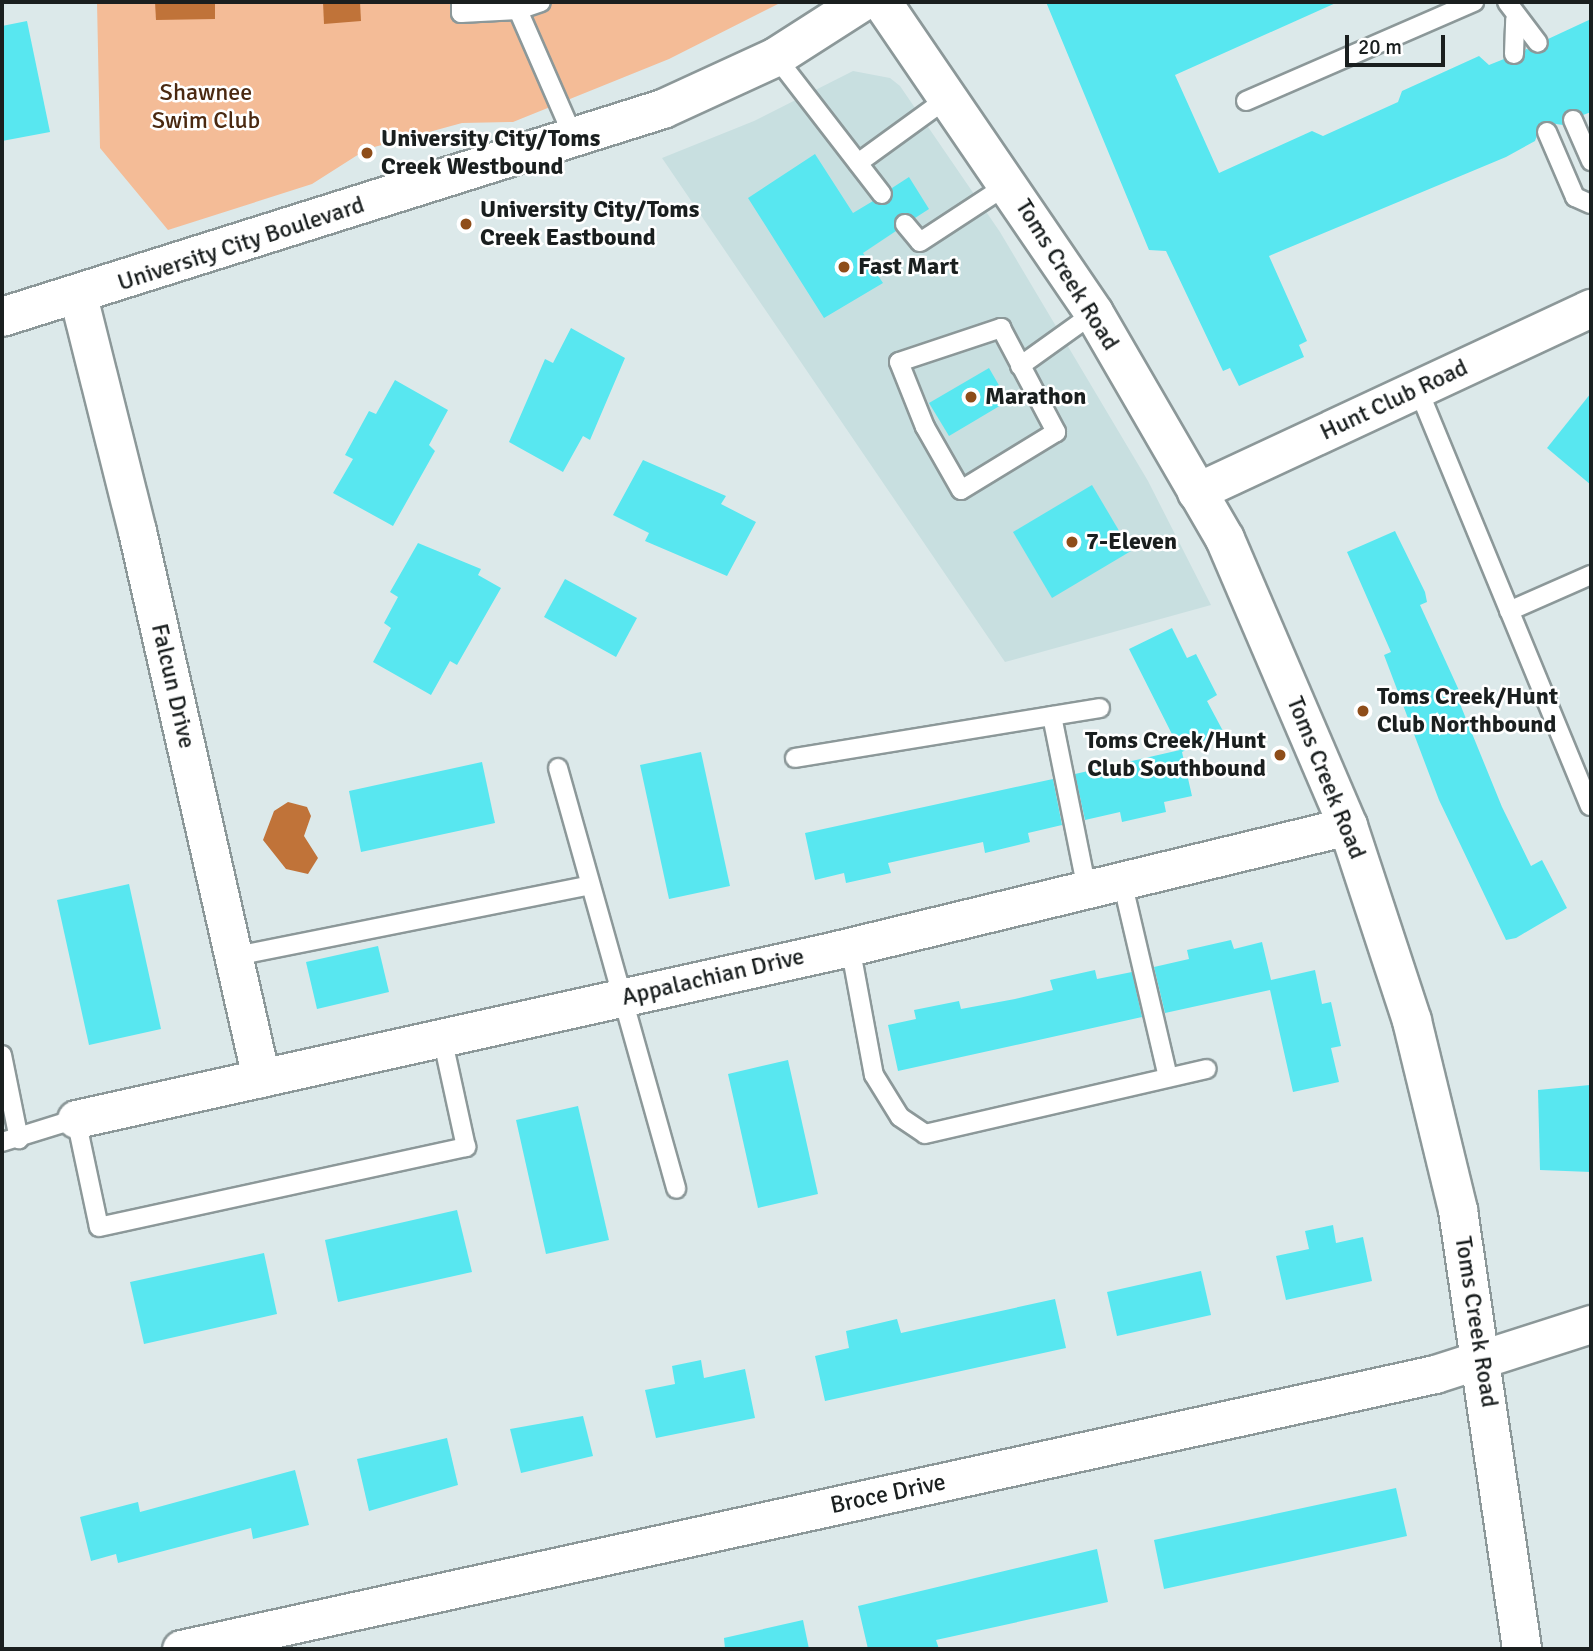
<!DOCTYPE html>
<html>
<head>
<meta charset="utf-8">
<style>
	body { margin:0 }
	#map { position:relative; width:1593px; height:1651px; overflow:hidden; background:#dce9ea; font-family:Signika,sans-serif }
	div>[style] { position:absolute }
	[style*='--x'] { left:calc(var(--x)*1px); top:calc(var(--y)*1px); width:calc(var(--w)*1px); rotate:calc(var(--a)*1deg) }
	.built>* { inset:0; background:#c8dfe0 }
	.green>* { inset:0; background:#f4bc97 }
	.water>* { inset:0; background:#c07339 }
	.building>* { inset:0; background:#58e7f0 }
	.roads { filter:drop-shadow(2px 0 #8c9899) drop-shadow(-2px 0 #8c9899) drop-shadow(0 2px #8c9899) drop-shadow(0 -2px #8c9899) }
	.service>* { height:18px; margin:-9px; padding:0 9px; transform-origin:9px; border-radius:9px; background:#fff }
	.minor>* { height:37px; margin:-18.5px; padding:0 18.5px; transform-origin:18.5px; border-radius:18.5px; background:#fff }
	.secondary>* { height:38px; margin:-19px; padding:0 19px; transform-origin:19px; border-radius:19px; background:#fff }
	.dots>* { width:19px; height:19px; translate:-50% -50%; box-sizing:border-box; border:4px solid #fff; border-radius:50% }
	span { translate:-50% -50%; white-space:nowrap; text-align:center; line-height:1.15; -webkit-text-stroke:5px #fff; paint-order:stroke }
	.park-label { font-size:24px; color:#4a2911 }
	.poi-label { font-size:24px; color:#1a1f1f; font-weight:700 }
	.left { translate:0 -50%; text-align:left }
	.right { translate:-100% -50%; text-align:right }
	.street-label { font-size:24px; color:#1a1f1f }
	.frame { position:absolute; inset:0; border:4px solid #1a1f1f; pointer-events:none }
	.scale { position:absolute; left:1345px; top:35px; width:100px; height:32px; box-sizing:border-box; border:4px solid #1a1f1f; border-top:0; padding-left:9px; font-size:21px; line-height:24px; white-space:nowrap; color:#1a1f1f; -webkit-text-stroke:5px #fff; paint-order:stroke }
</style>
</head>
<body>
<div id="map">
	<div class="built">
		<i style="clip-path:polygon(853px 71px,890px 78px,900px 86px,1000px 232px,1148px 481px,1211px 605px,1005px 662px,662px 158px,754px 121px)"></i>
	</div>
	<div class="green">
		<i style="clip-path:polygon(97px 2px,782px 2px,669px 59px,513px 122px,462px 123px,367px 149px,312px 184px,168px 230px,100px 148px)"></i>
	</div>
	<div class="water">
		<i style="clip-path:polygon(155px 2px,215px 2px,215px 19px,156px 20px)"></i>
		<i style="clip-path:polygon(323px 2px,360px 2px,361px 21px,324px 24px)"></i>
		<i style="clip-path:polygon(288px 802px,307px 807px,311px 816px,304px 836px,318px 858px,308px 874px,286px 869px,263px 840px,274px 811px)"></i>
	</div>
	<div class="building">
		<i style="clip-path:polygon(1046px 2px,1338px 2px,1175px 75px,1219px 173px,1312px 131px,1323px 136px,1398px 102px,1402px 91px,1479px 56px,1489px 65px,1504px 59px,1519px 64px,1526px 49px,1544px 52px,1548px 39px,1591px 19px,1591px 112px,1583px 115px,1568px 110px,1563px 125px,1542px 122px,1535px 141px,1506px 157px,1269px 256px,1307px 341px,1299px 345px,1304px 357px,1239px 386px,1230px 368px,1223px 371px,1166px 251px,1149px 250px)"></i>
		<i style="clip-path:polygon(27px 21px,50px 132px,2px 141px,2px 26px)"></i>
		<i style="clip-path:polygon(815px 154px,853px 213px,873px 201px,888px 203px,892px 188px,909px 177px,929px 209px,915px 218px,898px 215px,896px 231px,863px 253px,883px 283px,824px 318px,748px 198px)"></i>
		<i style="clip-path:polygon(571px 328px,625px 358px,590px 440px,583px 436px,563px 472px,509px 442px,545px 359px,553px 363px)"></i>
		<i style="clip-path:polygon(989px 368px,1008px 401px,949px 436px,929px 403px)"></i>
		<i style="clip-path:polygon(395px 380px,448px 410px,429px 445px,435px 451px,393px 526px,333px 493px,353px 459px,345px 455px,369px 411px,376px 414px)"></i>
		<i style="clip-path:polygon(1591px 393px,1591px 485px,1547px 448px)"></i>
		<i style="clip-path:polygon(643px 460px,726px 496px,721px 504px,756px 522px,727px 576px,645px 541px,649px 533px,613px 515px)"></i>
		<i style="clip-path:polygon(1092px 485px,1131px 551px,1052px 598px,1013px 532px)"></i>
		<i style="clip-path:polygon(1395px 531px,1425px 592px,1427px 602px,1420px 605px,1462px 697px,1458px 699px,1502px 807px,1531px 866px,1542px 860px,1567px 908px,1516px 938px,1506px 940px,1439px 800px,1384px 655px,1391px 652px,1347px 552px)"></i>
		<i style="clip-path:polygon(418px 543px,481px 569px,478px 575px,501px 588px,457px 665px,450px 661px,431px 695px,373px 662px,391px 628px,384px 623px,398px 597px,390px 592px)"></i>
		<i style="clip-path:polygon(565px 579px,637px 618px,616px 657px,544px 617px)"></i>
		<i style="clip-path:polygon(1172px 628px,1187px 658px,1196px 654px,1217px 695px,1207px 701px,1223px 731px,1182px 752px,1192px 796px,1164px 802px,1166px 812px,1122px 822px,1120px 812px,1085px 820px,1075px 774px,1180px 750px,1129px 649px)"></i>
		<i style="clip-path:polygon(701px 752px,730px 886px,669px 899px,640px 765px)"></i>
		<i style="clip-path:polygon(482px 762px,495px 823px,361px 852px,349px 791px)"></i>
		<i style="clip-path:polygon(1053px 779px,1062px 825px,1028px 833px,1030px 842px,985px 853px,983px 842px,888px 863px,891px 873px,846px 883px,844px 873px,815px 880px,805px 833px)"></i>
		<i style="clip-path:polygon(129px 884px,161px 1029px,89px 1045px,57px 900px)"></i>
		<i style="clip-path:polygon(1231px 940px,1234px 949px,1262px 942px,1271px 980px,1315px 970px,1322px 1004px,1331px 1002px,1341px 1046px,1331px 1048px,1339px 1082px,1293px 1092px,1270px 990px,1165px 1013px,1154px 967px,1189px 959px,1187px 950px)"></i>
		<i style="clip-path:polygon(378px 946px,389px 992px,317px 1009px,306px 962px)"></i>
		<i style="clip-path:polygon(1095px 970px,1097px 979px,1132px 972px,1142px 1017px,898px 1071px,888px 1025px,916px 1019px,914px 1010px,959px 1001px,961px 1009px,1015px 999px,1053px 990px,1050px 980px)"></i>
		<i style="clip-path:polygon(788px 1060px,818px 1194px,758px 1208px,728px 1074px)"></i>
		<i style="clip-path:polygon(1590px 1085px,1591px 1172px,1540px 1170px,1538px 1090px)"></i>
		<i style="clip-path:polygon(578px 1106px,609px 1240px,546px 1254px,516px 1120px)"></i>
		<i style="clip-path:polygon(457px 1210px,472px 1272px,338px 1302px,325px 1240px)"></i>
		<i style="clip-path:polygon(1333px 1225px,1336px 1243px,1363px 1237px,1372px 1281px,1286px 1300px,1276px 1256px,1309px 1249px,1305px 1231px)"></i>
		<i style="clip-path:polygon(264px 1253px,277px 1314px,144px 1344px,130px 1282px)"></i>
		<i style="clip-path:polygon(1201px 1271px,1211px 1315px,1117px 1336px,1107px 1292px)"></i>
		<i style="clip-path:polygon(1055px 1299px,1066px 1348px,825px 1401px,815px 1356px,849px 1348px,846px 1331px,897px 1319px,901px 1333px)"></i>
		<i style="clip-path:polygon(701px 1360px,704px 1378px,745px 1369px,755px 1418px,656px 1438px,645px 1390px,675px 1384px,672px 1366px)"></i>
		<i style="clip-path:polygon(583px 1416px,593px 1456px,521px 1473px,510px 1429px)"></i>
		<i style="clip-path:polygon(447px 1438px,458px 1485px,369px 1511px,357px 1459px)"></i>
		<i style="clip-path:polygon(295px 1470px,309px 1525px,253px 1539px,251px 1528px,118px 1563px,116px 1554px,91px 1561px,80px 1517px,138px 1502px,140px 1512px)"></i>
		<i style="clip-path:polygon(1396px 1488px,1407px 1536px,1164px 1589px,1154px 1540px)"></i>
		<i style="clip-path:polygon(1097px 1549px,1108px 1602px,936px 1640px,939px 1649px,868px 1649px,858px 1606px)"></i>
		<i style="clip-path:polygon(803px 1620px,809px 1649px,725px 1649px,724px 1638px)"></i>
	</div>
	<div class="roads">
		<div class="service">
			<i style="--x:461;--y:2;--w:11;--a:90"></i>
			<i style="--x:461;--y:13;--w:57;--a:-3"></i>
			<i style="--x:518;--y:10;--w:24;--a:-19"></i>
			<i style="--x:1507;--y:2;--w:51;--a:52.9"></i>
			<i style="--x:518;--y:10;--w:140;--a:66.4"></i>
			<i style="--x:1514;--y:54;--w:35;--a:-88"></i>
			<i style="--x:776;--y:57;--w:173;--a:52.3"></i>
			<i style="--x:1246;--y:101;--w:249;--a:-23.5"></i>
			<i style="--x:1573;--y:120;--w:45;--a:66.3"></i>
			<i style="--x:1547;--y:132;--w:71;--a:66.7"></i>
			<i style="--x:1575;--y:197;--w:17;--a:24"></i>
			<i style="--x:858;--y:163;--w:112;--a:-36"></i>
			<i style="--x:905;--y:224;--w:23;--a:50"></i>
			<i style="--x:920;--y:242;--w:108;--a:-33.2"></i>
			<i style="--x:1001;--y:328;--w:118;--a:62.1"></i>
			<i style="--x:1056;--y:432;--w:111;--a:148.6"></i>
			<i style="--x:961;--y:490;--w:73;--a:-119.7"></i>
			<i style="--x:925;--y:427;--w:70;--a:-111.8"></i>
			<i style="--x:899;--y:362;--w:108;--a:-18.4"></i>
			<i style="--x:1020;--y:366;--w:91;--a:-35.6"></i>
			<i style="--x:1418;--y:389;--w:451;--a:67.6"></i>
			<i style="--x:1509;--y:611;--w:90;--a:-23.7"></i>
			<i style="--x:1052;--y:716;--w:177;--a:78.6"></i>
			<i style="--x:795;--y:758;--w:309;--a:-9.3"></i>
			<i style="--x:558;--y:768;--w:437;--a:74.3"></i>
			<i style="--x:1122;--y:881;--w:201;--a:76.8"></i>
			<i style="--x:850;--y:946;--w:131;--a:79.5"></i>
			<i style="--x:874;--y:1075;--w:49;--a:58.2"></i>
			<i style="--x:900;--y:1117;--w:30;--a:34"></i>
			<i style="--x:925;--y:1134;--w:289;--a:-13"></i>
			<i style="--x:231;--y:957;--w:366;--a:-11.3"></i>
			<i style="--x:2;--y:1055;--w:86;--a:78.6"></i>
			<i style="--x:2;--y:1142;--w:77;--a:-17.3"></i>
			<i style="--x:76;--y:1119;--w:110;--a:78"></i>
			<i style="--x:99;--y:1227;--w:376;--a:-12.3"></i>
			<i style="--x:466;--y:1147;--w:113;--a:-102.3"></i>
		</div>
		<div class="minor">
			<i style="--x:78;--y:296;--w:242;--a:75.9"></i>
			<i style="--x:137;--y:531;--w:561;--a:77.23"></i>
			<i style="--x:1196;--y:492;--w:436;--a:-25"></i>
			<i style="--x:76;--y:1119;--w:774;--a:-12.53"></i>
			<i style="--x:832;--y:951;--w:531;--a:-13.62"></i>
			<i style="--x:181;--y:1649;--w:1284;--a:-12.37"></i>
			<i style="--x:1435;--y:1374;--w:164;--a:-17.8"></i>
		</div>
		<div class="secondary">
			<i style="--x:882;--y:2;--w:376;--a:55.7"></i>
			<i style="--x:1094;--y:313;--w:261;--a:59.9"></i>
			<i style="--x:1225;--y:539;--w:312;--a:66.8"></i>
			<i style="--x:1348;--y:826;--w:205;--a:71.8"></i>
			<i style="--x:1412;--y:1021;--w:195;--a:76.3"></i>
			<i style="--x:1458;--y:1210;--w:444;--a:81.7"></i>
			<i style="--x:2;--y:317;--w:693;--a:-17.47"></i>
			<i style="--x:663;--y:109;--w:124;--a:-24.7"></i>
			<i style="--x:776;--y:57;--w:102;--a:-32.6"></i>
		</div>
	</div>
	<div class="dots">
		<i style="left:367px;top:153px;background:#8e4d19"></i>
		<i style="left:466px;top:224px;background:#8e4d19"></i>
		<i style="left:844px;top:267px;background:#8e4d19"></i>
		<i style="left:971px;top:397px;background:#8e4d19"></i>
		<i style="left:1072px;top:542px;background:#8e4d19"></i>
		<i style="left:1363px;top:711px;background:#8e4d19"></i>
		<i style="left:1280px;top:755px;background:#8e4d19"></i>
	</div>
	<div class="park-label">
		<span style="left:206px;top:107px">Shawnee<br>Swim Club</span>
	</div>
	<div class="poi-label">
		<span class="left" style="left:381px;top:153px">University City/Toms<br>Creek Westbound</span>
		<span class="left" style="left:480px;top:224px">University City/Toms<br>Creek Eastbound</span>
		<span class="left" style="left:858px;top:267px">Fast Mart</span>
		<span class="left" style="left:985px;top:397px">Marathon</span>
		<span class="left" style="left:1086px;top:542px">7-Eleven</span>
		<span class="left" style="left:1377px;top:711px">Toms Creek/Hunt<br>Club Northbound</span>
		<span class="right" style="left:1266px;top:755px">Toms Creek/Hunt<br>Club Southbound</span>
	</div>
	<div class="street-label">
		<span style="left:241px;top:244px;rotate:-18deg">University City Boulevard</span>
		<span style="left:1067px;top:275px;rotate:58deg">Toms Creek Road</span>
		<span style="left:1394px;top:400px;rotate:-25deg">Hunt Club Road</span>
		<span style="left:173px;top:686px;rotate:77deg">Falcun Drive</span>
		<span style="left:1326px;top:778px;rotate:68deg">Toms Creek Road</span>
		<span style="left:713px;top:977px;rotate:-13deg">Appalachian Drive</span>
		<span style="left:1476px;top:1322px;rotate:81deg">Toms Creek Road</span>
		<span style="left:888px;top:1494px;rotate:-12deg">Broce Drive</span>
	</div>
	<div class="frame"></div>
	<div class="scale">20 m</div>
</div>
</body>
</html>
